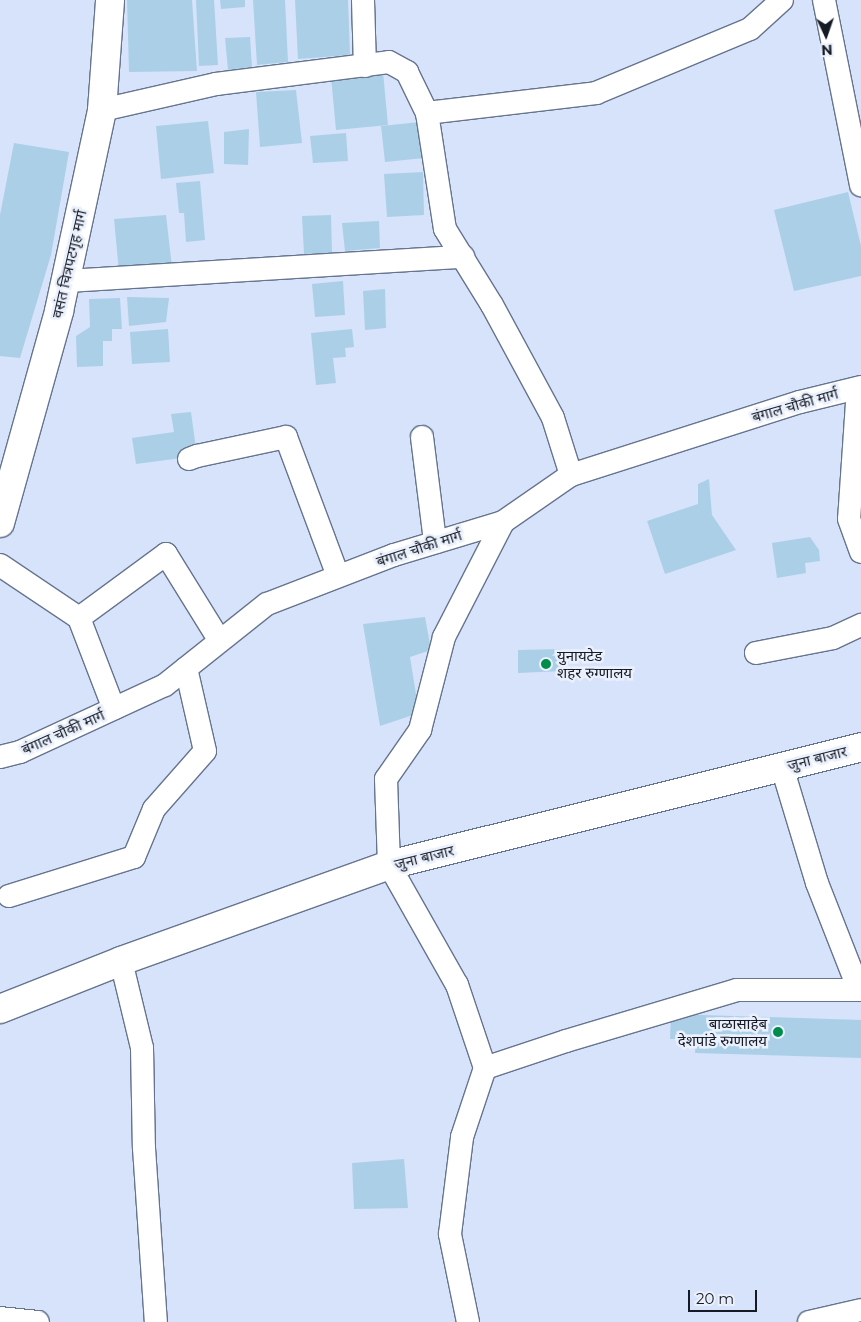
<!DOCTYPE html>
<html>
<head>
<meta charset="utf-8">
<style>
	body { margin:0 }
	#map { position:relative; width:861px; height:1322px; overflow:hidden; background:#d6e3fb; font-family:Montserrat,"Noto Sans Devanagari",sans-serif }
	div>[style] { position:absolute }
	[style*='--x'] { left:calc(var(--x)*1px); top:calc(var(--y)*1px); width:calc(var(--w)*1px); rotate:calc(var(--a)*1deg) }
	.building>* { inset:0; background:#accfe8 }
	.roads { filter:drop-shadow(1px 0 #66748e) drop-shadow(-1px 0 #66748e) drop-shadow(0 1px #66748e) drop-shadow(0 -1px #66748e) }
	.street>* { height:22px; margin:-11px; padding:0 11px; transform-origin:11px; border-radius:11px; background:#fff }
	.secondary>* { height:28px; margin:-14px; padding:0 14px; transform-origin:14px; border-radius:14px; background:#fff }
	.dots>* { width:14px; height:14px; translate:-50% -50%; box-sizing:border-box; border:2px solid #eaf0fc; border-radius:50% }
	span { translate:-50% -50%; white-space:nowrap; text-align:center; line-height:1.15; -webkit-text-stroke:5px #eaf0fc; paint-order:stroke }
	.street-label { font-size:15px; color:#151a24 }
	.poi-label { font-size:15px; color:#151a24 }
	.left { translate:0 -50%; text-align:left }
	.right { translate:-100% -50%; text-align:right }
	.north { position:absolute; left:801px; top:10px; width:50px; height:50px; -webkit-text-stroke:4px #eaf0fc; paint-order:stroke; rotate:177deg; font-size:14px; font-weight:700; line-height:20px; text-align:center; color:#151a24 }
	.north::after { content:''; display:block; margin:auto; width:18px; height:22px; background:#151a24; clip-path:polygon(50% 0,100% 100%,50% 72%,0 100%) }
	.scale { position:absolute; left:688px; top:1290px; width:69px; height:22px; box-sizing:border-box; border:2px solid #151a24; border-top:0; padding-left:6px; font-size:15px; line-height:18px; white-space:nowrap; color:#151a24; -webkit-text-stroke:4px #eaf0fc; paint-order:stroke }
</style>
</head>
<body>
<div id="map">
	<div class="building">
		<i style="clip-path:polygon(127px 0,192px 0,197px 71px,129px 72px)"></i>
		<i style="clip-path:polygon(196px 0,214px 0,218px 65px,199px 66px)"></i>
		<i style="clip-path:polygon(220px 0,245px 0,245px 7px,221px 9px)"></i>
		<i style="clip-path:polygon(253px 0,285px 0,288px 62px,257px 65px)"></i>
		<i style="clip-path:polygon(295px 0,348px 0,350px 55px,298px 59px)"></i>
		<i style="clip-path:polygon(250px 37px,252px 67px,228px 70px,225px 38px)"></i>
		<i style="clip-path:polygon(383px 72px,388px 125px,336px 130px,331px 77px)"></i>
		<i style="clip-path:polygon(296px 90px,302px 143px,260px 147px,256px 92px)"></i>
		<i style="clip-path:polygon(208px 121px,214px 173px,161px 179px,156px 126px)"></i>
		<i style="clip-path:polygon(420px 122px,424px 158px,385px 162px,381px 126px)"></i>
		<i style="clip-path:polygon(249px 129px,248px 165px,224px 164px,224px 132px)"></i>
		<i style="clip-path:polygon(346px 133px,348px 161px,313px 163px,310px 136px)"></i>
		<i style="clip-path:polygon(14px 143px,69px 152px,51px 255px,20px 358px,0 356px,0 215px)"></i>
		<i style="clip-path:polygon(423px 172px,424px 215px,387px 217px,384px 174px)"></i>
		<i style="clip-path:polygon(200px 181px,205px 240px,186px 242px,184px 213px,179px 213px,176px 183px)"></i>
		<i style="clip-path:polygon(848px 192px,861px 246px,861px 276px,794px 291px,774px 210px)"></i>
		<i style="clip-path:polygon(166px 215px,172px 267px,119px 272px,114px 219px)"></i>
		<i style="clip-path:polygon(331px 215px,332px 253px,304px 254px,302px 216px)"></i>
		<i style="clip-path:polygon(379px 221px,380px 248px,345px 251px,342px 223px)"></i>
		<i style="clip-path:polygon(343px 281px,345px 315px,315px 317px,312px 284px)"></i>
		<i style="clip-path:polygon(385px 289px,386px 328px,365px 330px,363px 291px)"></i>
		<i style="clip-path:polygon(127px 297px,169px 298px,166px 322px,129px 326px)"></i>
		<i style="clip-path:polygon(120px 298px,122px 329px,112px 329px,112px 341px,103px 341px,103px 366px,77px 367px,76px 336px,90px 327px,89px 299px)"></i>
		<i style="clip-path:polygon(168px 329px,170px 362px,132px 364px,130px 332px)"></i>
		<i style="clip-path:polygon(352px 329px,354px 347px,345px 348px,346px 357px,333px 358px,336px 383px,316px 385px,311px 333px)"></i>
		<i style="clip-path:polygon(191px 412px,197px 456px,136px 464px,132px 438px,174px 432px,171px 414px)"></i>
		<i style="clip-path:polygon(709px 479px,712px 515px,736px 550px,665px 574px,647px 521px,698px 504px,698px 484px)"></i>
		<i style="clip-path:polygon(810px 537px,819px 550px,820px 561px,805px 563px,806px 573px,777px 578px,772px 543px)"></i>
		<i style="clip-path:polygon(425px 617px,431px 650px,410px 657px,419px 713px,380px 726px,363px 624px)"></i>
		<i style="clip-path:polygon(561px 649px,562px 671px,518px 673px,518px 650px)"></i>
		<i style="clip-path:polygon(671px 1014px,861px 1020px,861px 1058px,695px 1053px,696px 1039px,670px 1039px)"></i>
		<i style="clip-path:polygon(404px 1159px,408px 1208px,354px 1209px,352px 1163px)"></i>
	</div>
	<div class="roads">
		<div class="street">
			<i style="--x:363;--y:0;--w:66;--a:88.3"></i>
			<i style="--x:824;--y:0;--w:189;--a:78.7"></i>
			<i style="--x:102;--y:110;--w:117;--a:-12.8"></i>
			<i style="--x:216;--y:84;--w:174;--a:-7.2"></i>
			<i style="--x:389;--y:62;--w:21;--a:29"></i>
			<i style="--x:407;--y:72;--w:46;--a:64"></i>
			<i style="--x:427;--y:113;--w:117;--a:81.2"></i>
			<i style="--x:445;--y:229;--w:89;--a:58.3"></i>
			<i style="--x:492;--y:305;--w:128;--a:61.6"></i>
			<i style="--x:553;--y:418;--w:60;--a:72.5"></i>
			<i style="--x:427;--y:113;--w:170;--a:-6.7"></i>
			<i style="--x:596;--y:93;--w:167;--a:-22.6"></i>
			<i style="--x:750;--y:29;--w:43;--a:-42.2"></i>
			<i style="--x:66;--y:281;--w:398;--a:-3.5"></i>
			<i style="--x:858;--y:388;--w:131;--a:93.9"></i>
			<i style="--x:849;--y:519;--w:35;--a:70"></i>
			<i style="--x:422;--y:437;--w:106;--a:82.9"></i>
			<i style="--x:189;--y:459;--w:9;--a:-21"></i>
			<i style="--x:197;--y:456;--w:91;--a:-12.1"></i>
			<i style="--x:286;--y:437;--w:148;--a:69.5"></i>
			<i style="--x:0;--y:565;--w:95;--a:33.9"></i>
			<i style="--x:79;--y:618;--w:97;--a:69"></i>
			<i style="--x:79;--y:618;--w:108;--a:-36.3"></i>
			<i style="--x:166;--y:554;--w:102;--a:58.2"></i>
			<i style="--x:756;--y:653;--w:78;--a:-11"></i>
			<i style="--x:833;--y:638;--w:31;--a:-25"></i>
			<i style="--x:0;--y:757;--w:21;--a:-14"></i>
			<i style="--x:20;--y:752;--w:160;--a:-24.8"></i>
			<i style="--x:165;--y:685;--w:130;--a:-38.5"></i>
			<i style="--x:267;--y:604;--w:136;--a:-21.1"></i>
			<i style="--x:394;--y:555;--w:114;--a:-16.8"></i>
			<i style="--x:503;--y:522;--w:83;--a:-34.7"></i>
			<i style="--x:571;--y:475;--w:240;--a:-17.7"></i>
			<i style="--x:800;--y:402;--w:63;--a:-13.8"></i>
			<i style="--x:782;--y:767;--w:121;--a:73.2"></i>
			<i style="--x:817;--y:883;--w:115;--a:68.6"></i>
			<i style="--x:9;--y:896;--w:131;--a:-17.3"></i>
			<i style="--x:134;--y:857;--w:52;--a:-67.4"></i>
			<i style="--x:154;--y:809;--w:77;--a:-48.7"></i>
			<i style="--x:205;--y:751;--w:85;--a:-102.9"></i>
			<i style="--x:121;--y:961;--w:89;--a:76.4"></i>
			<i style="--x:142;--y:1048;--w:100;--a:88.9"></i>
			<i style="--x:144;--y:1148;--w:174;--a:86.1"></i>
			<i style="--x:485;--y:1068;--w:88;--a:-108.6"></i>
			<i style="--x:457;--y:985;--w:138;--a:-119.5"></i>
			<i style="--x:389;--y:865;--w:86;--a:-92"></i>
			<i style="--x:386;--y:779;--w:60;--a:-55.2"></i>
			<i style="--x:420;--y:730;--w:96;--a:-75.5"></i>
			<i style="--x:444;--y:637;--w:129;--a:-62.8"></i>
			<i style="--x:0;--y:1318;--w:38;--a:6"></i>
			<i style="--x:468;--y:1322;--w:90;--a:-101.6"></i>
			<i style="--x:450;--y:1234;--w:98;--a:-82.9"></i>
			<i style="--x:462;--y:1137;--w:73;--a:-71.6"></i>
			<i style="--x:485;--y:1068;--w:85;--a:-18.4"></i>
			<i style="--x:566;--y:1041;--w:178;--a:-16.6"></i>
			<i style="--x:737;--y:990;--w:124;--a:0"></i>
			<i style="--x:809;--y:1322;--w:53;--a:-13"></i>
		</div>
		<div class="secondary">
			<i style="--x:0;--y:523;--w:220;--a:-74.4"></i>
			<i style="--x:59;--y:311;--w:206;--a:-77.9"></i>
			<i style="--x:102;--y:110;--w:110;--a:-85.8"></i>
			<i style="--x:0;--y:1009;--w:130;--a:-21.6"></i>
			<i style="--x:121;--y:961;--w:285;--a:-19.7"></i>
			<i style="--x:389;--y:865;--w:487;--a:-14"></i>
		</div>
	</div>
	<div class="dots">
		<i style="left:546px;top:664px;background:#008d4c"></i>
		<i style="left:778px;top:1032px;background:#008d4c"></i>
	</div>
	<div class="street-label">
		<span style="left:69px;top:264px;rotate:-77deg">वसंत चित्रपटगृह मार्ग</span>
		<span style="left:795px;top:405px;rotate:-16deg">बंगाल चौकी मार्ग</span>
		<span style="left:419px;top:548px;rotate:-18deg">बंगाल चौकी मार्ग</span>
		<span style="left:63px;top:732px;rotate:-24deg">बंगाल चौकी मार्ग</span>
		<span style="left:817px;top:758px;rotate:-14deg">जुना बाजार</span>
		<span style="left:424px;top:857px;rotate:-14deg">जुना बाजार</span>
	</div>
	<div class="poi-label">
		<span class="left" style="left:557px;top:664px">युनायटेड<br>शहर रुग्णालय</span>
		<span class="right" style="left:767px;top:1032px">बाळासाहेब<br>देशपांडे रुग्णालय</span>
	</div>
	<div class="north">N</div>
	<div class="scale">20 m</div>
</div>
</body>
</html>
